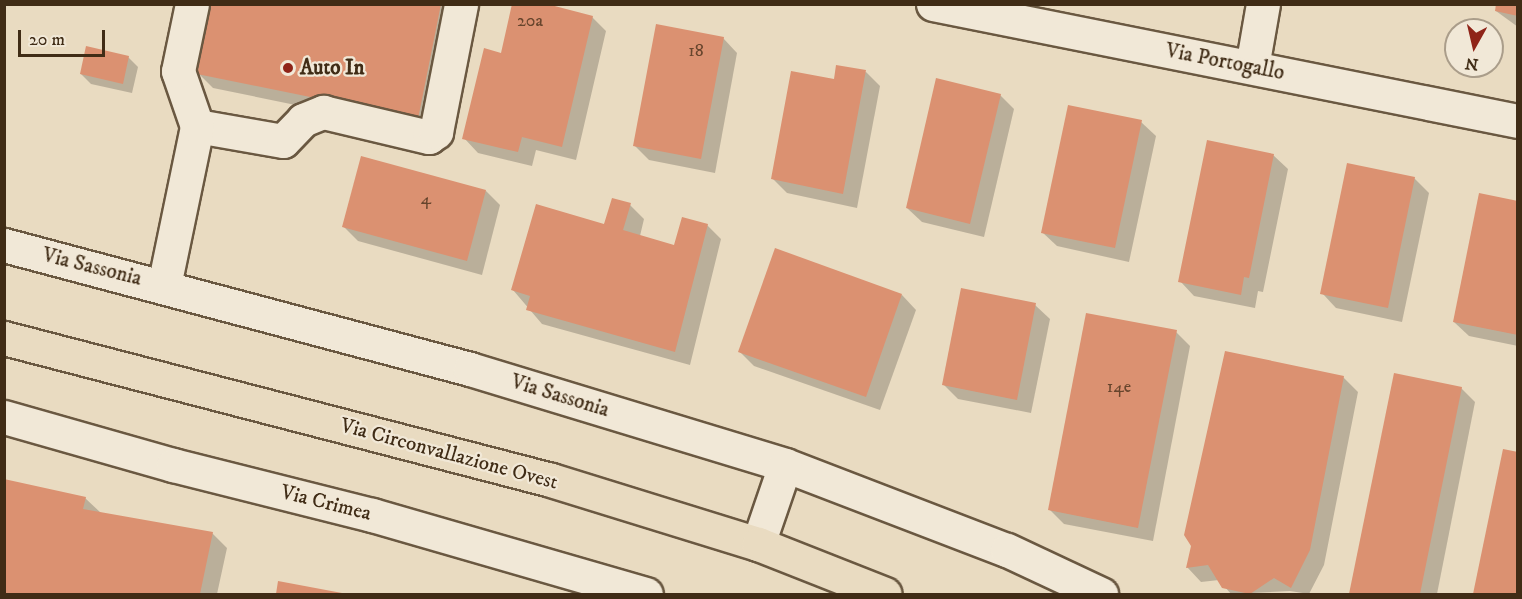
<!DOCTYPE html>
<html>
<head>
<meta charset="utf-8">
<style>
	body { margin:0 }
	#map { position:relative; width:1522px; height:599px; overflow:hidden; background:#e9dbc1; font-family:"IM FELL DW Pica",serif }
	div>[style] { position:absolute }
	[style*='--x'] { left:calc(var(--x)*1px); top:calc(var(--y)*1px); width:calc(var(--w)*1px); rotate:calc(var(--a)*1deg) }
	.shadow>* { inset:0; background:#0003 }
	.building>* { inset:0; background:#db9171 }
	.roads { filter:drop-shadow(2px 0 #6a5841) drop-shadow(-2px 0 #6a5841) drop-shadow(0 2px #6a5841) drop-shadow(0 -2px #6a5841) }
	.minor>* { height:33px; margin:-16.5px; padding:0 16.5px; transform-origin:16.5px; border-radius:16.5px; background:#f1e8d7 }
	.major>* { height:33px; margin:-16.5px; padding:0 16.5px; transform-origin:16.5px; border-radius:16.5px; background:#e9dbc1 }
	.dots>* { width:16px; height:16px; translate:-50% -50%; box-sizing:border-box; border:3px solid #f1e8d7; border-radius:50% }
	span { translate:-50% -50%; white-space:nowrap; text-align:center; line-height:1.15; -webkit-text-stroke:4.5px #f1e8d7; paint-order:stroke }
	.number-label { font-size:18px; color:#67452d }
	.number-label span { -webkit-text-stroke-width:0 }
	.street-label { font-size:21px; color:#402c16 }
	.poi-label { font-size:21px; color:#402c16; font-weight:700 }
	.left { translate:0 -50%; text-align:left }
	.frame { position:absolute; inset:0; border:6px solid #402c16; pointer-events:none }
	.north { position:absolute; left:1444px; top:18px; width:60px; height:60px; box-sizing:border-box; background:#f1e8d7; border:2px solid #aa9d8a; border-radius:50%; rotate:188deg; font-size:16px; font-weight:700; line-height:24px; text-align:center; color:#402c16 }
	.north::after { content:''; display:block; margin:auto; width:21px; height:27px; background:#8f2418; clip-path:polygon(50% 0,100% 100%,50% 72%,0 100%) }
	.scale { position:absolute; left:18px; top:30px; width:87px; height:27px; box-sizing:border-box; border:3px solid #402c16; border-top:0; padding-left:8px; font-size:18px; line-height:21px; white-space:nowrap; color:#402c16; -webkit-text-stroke:4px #f1e8d7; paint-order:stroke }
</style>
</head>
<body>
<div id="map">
	<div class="shadow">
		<i style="clip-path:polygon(213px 4px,458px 4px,432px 133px,213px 88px,199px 74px)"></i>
		<i style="clip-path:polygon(1518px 4px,1518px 27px,1496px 11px)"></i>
		<i style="clip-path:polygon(592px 17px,606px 31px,576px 160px,536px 150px,532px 166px,478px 153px,464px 138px,502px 55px)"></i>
		<i style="clip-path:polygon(723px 38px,737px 53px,715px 173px,649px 160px,635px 146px)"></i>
		<i style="clip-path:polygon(128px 57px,138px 67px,132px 93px,91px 84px,81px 74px)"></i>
		<i style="clip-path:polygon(866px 72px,880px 86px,857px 208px,787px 193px,773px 179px,835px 80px)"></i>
		<i style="clip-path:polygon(1000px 95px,1014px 109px,984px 237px,922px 222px,907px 208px)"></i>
		<i style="clip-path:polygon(1141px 122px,1156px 136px,1129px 262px,1057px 246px,1042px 232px)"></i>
		<i style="clip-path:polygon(1273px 155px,1288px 169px,1263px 292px,1258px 291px,1255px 308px,1194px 296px,1180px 281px)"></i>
		<i style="clip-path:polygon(1414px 178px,1429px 193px,1402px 322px,1336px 308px,1322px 293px)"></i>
		<i style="clip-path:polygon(486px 191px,500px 205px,482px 275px,358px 241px,344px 227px)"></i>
		<i style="clip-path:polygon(1518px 202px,1518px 346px,1469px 336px,1454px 322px)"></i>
		<i style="clip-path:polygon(630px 205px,644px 219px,640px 236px,675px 247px,707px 225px,721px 239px,690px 365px,542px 324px,513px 290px)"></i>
		<i style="clip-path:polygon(902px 295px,916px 310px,880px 410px,754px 366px,739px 351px)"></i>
		<i style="clip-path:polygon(1035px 305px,1050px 319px,1031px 413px,958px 399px,944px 385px)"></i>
		<i style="clip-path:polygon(1176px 332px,1190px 346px,1153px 541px,1064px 524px,1050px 510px)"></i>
		<i style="clip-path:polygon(1395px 375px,1461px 388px,1475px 402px,1437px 594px,1350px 594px)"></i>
		<i style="clip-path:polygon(1343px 377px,1358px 392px,1324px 565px,1309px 594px,1290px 591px,1231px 594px,1219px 580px,1201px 582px,1187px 567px)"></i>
		<i style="clip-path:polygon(1504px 451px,1518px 454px,1518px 594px,1475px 594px)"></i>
		<i style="clip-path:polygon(4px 481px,85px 498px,101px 513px,212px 533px,227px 548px,217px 594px,4px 594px)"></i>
		<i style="clip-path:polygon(280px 583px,340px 594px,277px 594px)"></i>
	</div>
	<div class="building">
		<i style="clip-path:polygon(211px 4px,441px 4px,418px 119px,197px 74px)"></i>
		<i style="clip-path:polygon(512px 4px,547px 4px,593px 16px,562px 147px,522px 137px,518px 152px,462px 139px,484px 48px,501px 53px)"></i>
		<i style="clip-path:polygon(1496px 4px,1518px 4px,1518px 16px,1495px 11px)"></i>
		<i style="clip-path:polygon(656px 24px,724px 37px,701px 159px,633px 146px)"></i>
		<i style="clip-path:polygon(86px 46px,129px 56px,123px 84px,80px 74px)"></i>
		<i style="clip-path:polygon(836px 65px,866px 70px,843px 194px,771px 179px,791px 71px,834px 79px)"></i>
		<i style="clip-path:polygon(936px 78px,1001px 94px,970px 224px,906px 208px)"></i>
		<i style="clip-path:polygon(1068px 105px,1142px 120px,1115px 248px,1041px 233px)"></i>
		<i style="clip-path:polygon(1207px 140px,1274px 154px,1249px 278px,1244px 277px,1241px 295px,1178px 282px)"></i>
		<i style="clip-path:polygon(361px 156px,486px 190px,467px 261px,342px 227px)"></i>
		<i style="clip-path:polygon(1347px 163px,1415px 177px,1388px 308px,1320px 294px)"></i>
		<i style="clip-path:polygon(1479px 193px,1518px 201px,1518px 335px,1453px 322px)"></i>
		<i style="clip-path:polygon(612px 198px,631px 203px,623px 230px,674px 245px,682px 217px,708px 224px,675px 352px,526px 310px,530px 296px,511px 290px,536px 204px,604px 224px)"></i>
		<i style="clip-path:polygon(775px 248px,902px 294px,866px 397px,738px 352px)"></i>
		<i style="clip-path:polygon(961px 288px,1036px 303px,1017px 400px,942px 385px)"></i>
		<i style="clip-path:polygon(1086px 313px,1177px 330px,1138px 528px,1048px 510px)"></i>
		<i style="clip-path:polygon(1225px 351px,1344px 376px,1310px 550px,1291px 588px,1274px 578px,1250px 594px,1222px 588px,1208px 565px,1186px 568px,1191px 546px,1184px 535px)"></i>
		<i style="clip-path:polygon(1394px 373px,1462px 387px,1420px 594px,1349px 594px)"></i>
		<i style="clip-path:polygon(1503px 449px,1518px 452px,1518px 594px,1473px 594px)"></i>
		<i style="clip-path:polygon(4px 479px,86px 497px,83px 509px,213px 532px,200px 594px,4px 594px)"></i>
		<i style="clip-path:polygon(278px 581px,342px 593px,342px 594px,276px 594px)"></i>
	</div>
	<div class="roads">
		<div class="minor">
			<i style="--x:933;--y:4;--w:597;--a:11.31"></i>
			<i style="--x:1252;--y:67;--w:64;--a:-80.1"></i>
			<i style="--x:197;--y:126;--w:87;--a:9.9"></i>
			<i style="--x:283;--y:141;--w:29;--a:-46"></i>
			<i style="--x:303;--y:120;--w:22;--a:-22"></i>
			<i style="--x:323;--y:112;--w:109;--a:13.3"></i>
			<i style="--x:429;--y:137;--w:9;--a:-36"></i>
			<i style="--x:436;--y:132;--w:130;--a:-78.9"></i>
			<i style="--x:4;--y:245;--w:482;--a:14.9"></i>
			<i style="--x:470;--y:369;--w:329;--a:16.9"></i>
			<i style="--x:785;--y:465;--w:238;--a:21"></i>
			<i style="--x:1007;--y:550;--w:104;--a:25.1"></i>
			<i style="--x:164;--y:286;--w:163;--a:-78.3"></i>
			<i style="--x:197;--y:126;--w:58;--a:-109.1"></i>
			<i style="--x:178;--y:71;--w:68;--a:-78.2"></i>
			<i style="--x:4;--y:417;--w:176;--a:15.9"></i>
			<i style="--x:173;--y:465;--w:205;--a:14.1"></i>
			<i style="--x:372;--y:515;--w:285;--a:16.1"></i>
			<i style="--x:758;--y:544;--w:83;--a:-71.1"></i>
		</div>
		<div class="major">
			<i style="--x:4;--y:338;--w:565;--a:14.55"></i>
			<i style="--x:551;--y:480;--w:217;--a:17.2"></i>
			<i style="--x:758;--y:544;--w:136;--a:21.5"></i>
		</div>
	</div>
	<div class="dots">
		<i style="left:288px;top:68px;background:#8f2418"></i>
	</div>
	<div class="number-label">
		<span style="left:530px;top:21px">20a</span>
		<span style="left:696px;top:51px">18</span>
		<span style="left:426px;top:199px">4</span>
		<span style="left:1119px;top:387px">14e</span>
	</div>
	<div class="street-label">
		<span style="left:1225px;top:62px;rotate:11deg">Via Portogallo</span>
		<span style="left:92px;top:267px;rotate:14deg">Via Sassonia</span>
		<span style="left:560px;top:396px;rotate:17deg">Via Sassonia</span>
		<span style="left:449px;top:454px;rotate:15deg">Via Circonvallazione Ovest</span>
		<span style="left:326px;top:503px;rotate:14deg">Via Crimea</span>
	</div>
	<div class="poi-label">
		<span class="left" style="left:300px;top:68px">Auto In</span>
	</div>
	<div class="frame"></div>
	<div class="north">N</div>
	<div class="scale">20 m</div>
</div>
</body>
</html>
